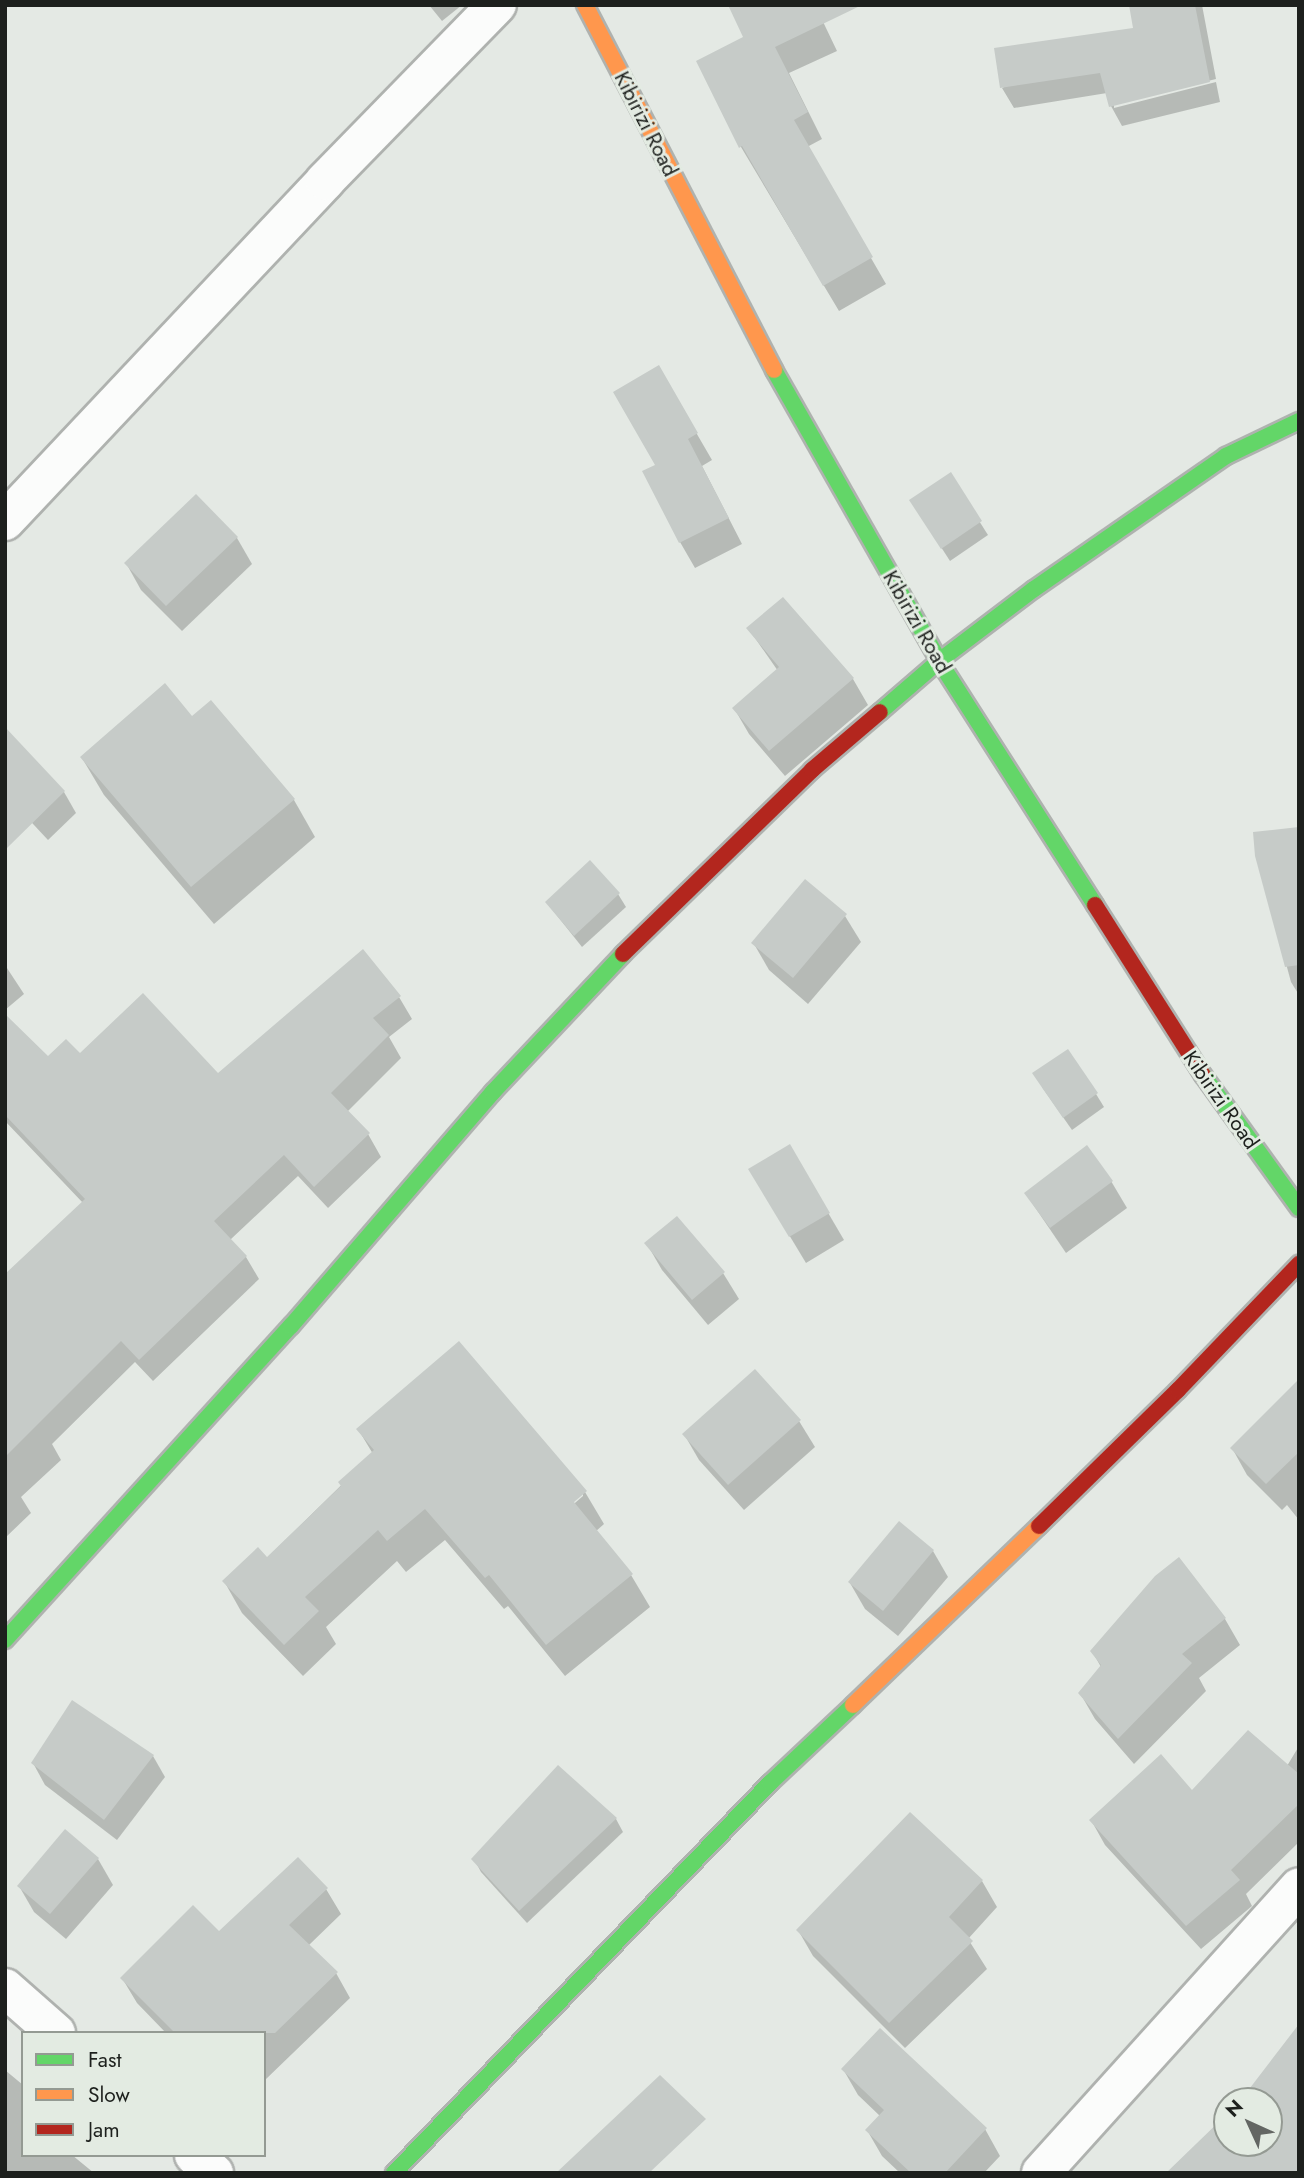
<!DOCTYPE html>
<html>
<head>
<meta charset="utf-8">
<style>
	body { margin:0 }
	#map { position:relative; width:1304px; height:2178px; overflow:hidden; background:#e4e9e4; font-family:Jost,sans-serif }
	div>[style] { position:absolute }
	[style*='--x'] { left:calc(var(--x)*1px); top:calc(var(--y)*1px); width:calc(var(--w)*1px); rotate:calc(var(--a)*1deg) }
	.shadow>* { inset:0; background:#0003 }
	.building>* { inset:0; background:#c6cbc8 }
	.roads { filter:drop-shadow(2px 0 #afb2af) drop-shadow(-2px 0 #afb2af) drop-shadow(0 2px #afb2af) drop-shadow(0 -2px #afb2af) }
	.street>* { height:38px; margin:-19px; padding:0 19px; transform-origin:19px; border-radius:19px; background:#fbfcfb }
	.fast>* { height:16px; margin:-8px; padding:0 8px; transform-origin:8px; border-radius:8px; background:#63d668 }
	.slow>* { height:16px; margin:-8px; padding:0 8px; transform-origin:8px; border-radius:8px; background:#ff974d }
	.jam>* { height:16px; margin:-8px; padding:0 8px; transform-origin:8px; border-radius:8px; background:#b3261e }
	span { translate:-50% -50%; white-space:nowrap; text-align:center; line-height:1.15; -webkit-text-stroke:6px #e3ebe2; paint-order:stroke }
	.street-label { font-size:21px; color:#1d201d }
	.frame { position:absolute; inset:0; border:7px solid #1d201d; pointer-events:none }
	.legend { position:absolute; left:21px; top:2031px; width:245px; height:126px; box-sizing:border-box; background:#e3ebe2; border:2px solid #949a93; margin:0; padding:9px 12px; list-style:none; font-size:21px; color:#1d201d }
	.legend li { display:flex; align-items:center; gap:14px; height:35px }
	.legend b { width:35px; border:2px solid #949a93 }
	.north { position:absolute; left:1213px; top:2087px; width:70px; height:70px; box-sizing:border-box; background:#e3ebe2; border:2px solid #949a93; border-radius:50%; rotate:315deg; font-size:19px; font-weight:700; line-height:28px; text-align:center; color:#1d201d }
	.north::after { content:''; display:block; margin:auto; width:24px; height:32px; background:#636663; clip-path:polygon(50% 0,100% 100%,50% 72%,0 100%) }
</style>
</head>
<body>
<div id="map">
	<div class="shadow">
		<i style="clip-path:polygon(429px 5px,462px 5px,442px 21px)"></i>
		<i style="clip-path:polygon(815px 5px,837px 51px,789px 73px,822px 139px,807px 147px,886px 284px,839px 311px,741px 147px,698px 62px)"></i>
		<i style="clip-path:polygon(1131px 5px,1202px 5px,1216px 79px,1114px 104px,1114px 108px,1216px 82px,1220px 102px,1122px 126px,1111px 106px,1107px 93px,1014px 108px,1002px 88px,1135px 30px)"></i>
		<i style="clip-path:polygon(658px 367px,712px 460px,702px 466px,742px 544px,695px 568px,680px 542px,658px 465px)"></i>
		<i style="clip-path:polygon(950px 475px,988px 535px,950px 561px,919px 513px)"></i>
		<i style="clip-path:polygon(196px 496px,237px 538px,252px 564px,182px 631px,141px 590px,126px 563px)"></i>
		<i style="clip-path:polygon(748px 628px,853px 679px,868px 705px,785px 776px,749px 734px,734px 708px,778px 671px)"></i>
		<i style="clip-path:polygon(192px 718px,294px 800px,315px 837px,214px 924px,104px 795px,82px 758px)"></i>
		<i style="clip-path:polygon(64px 792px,76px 813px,48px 840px,5px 794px)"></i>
		<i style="clip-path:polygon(1299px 831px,1299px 995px,1291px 982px,1257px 856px)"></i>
		<i style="clip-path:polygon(618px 894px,626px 907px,582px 947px,547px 903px)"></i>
		<i style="clip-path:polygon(845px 916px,861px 942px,808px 1004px,769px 970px,754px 944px)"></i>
		<i style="clip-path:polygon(5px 965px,24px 994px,5px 1010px)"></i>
		<i style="clip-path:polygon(399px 997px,412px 1019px,389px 1037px,401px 1058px,347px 1112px,368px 1134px,381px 1157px,328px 1208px,298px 1176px,230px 1240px,246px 1257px,259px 1279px,153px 1381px,135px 1362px,52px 1444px,61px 1460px,21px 1497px,31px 1513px,5px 1538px,5px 1357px,83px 1203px,5px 1121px,5px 1016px,48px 1059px,80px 1055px,218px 1076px)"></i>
		<i style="clip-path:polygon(1042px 1087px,1096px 1094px,1104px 1107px,1072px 1130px)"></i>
		<i style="clip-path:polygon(789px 1146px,844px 1240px,806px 1263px,765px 1195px)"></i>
		<i style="clip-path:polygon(1111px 1181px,1127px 1208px,1066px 1253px,1026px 1194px)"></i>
		<i style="clip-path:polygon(647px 1244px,723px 1273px,739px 1299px,708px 1325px,662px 1270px)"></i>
		<i style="clip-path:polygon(1299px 1382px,1299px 1520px,1287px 1505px,1282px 1510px,1247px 1475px,1232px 1448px)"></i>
		<i style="clip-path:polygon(799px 1421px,815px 1447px,744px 1510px,699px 1460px,684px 1434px)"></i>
		<i style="clip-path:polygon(evenodd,358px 1429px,585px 1492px,604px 1524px,595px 1532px,631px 1575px,650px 1607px,565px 1676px,508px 1606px,504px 1609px,445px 1540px,406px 1572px,397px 1561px,326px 1627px,336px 1644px,303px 1676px,242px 1613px,224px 1581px,266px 1559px,373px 1454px,358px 1429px,583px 1492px,583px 1496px,568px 1509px,566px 1507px,583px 1492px)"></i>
		<i style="clip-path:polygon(933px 1551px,948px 1577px,898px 1636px,865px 1609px,850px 1583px)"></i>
		<i style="clip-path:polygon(1179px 1560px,1225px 1619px,1240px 1645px,1199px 1678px,1206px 1691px,1134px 1764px,1095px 1719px,1080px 1693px,1101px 1667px,1092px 1651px)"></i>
		<i style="clip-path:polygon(1299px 1746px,1299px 1842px,1246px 1894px,1252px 1906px,1201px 1949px,1105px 1845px,1091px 1820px,1287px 1766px)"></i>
		<i style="clip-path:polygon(153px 1756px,165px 1777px,117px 1840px,45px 1785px,33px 1763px)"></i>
		<i style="clip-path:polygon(558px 1767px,616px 1819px,623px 1832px,527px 1923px,481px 1872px,474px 1859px)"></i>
		<i style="clip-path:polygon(98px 1859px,113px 1885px,66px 1939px,34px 1912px,19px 1886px)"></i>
		<i style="clip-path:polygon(982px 1881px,997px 1907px,968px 1939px,987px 1969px,905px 2048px,813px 1956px,798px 1930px)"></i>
		<i style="clip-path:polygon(326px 1889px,341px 1914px,308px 1946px,336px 1973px,350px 1998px,264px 2081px,264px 2033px,166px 2033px,137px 2003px,122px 1978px)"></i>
		<i style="clip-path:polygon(843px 2069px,985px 2129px,1000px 2156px,984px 2173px,900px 2173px,882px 2156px,867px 2130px,880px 2116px,858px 2095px)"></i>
		<i style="clip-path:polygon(5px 2070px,23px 2085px,23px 2155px,72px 2155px,94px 2173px,5px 2173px)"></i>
	</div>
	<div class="building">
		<i style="clip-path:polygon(728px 5px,862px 5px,775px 47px,808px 112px,794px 120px,873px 257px,823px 286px,742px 146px,739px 148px,696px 61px,743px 37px)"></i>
		<i style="clip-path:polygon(1129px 5px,1195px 5px,1210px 82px,1109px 107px,1100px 73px,1000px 88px,994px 48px,1133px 28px)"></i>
		<i style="clip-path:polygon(659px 365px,698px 433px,688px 439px,729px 518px,679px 543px,642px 471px,655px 465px,613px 392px)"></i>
		<i style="clip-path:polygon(951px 472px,982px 521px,941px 549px,909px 500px)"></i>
		<i style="clip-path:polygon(196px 494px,238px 537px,166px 606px,124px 563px)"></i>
		<i style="clip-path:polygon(783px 597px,854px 678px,769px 751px,732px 708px,779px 667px,746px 628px)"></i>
		<i style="clip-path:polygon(165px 683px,192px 716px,211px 700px,295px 799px,191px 887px,80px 757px)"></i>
		<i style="clip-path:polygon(5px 727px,65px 791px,5px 850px)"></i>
		<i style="clip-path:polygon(1299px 827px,1299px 965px,1285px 967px,1255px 856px,1253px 832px)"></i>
		<i style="clip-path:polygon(590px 860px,620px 893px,574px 936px,545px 902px)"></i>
		<i style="clip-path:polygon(805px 879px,847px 914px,793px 978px,751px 943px)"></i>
		<i style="clip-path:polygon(363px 949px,401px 996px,373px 1018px,389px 1035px,331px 1093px,370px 1133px,314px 1187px,284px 1155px,214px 1221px,247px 1256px,139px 1360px,121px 1341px,5px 1457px,5px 1274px,85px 1199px,5px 1115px,5px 1014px,48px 1056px,66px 1039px,80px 1053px,143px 993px,218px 1073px)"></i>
		<i style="clip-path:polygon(1068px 1049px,1098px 1093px,1063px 1118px,1032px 1073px)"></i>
		<i style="clip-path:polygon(790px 1144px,830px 1213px,789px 1237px,748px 1169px)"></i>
		<i style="clip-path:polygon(1087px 1145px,1113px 1181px,1050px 1228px,1024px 1193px)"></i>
		<i style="clip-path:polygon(677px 1216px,725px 1272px,692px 1300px,644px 1243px)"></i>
		<i style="clip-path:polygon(459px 1341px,587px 1491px,574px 1502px,633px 1574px,546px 1645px,489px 1575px,485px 1578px,425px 1509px,387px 1541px,378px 1530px,305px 1597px,319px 1611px,284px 1645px,222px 1581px,258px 1547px,267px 1557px,341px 1486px,338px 1482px,374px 1450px,356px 1429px)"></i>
		<i style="clip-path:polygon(755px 1369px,801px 1420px,728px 1485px,682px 1434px)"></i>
		<i style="clip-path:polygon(1299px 1379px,1299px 1452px,1266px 1484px,1230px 1448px)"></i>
		<i style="clip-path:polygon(899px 1521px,934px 1550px,883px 1611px,848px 1582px)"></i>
		<i style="clip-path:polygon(1179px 1557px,1226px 1618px,1182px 1654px,1192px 1663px,1118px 1739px,1078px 1693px,1101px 1665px,1090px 1651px,1155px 1576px)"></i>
		<i style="clip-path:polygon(72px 1700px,154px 1755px,104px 1820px,31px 1763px)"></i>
		<i style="clip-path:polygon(1248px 1730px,1299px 1774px,1299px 1804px,1231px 1870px,1240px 1880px,1186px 1926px,1089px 1820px,1161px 1754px,1192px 1790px)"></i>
		<i style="clip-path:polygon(558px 1765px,617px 1818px,519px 1911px,471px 1859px)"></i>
		<i style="clip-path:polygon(910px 1812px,983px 1880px,949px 1917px,973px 1941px,889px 2023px,796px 1930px)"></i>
		<i style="clip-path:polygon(65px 1829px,99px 1858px,50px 1914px,17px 1886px)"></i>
		<i style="clip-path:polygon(298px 1857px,328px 1888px,289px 1925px,338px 1972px,275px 2033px,175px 2033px,120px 1978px,193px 1905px,219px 1931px)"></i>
		<i style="clip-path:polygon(1299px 2024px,1299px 2173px,1166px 2173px,1227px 2114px,1227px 2143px,1269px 2143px,1269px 2101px,1240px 2101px)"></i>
		<i style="clip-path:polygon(880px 2028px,987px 2128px,945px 2173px,911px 2173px,865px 2130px,884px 2110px,841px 2069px)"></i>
		<i style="clip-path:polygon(660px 2075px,706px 2119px,649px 2173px,556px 2173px)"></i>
	</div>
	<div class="roads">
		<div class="street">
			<i style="--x:5;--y:521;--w:467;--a:-46.7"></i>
			<i style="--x:325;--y:181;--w:246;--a:-45.7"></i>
			<i style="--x:5;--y:1988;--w:68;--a:41.4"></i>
			<i style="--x:194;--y:2155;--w:27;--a:42"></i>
			<i style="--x:1041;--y:2173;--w:385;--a:-47.9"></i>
		</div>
		<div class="fast">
			<i style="--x:774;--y:370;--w:335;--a:60.4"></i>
			<i style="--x:939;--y:661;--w:290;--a:57.4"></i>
			<i style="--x:880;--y:712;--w:78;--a:-40.8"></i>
			<i style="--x:939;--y:661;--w:119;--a:-37.2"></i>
			<i style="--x:1034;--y:589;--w:234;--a:-34.7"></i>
			<i style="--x:1226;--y:456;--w:81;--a:-25.6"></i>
			<i style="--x:1203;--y:1075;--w:164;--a:54.2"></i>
			<i style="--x:5;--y:1640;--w:425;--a:-47.7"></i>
			<i style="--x:291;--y:1326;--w:309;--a:-49.2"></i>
			<i style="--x:493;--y:1092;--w:190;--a:-46.7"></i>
			<i style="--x:394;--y:2173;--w:542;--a:-46.05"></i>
			<i style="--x:770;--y:1783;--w:114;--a:-43.2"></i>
		</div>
		<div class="slow">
			<i style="--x:585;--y:5;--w:411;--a:62.6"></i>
			<i style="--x:853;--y:1705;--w:258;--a:-43.9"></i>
		</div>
		<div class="jam">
			<i style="--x:1095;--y:905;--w:201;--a:57.6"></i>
			<i style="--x:623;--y:954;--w:264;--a:-44.2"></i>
			<i style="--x:812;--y:770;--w:89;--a:-40.5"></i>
			<i style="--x:1039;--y:1526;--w:194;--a:-44.4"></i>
			<i style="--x:1178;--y:1390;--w:175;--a:-46.2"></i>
		</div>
	</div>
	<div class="street-label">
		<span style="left:646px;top:124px;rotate:63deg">Kibirizi Road</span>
		<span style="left:917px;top:622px;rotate:60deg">Kibirizi Road</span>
		<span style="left:1221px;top:1100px;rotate:55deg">Kibirizi Road</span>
	</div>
	<div class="frame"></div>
	<ul class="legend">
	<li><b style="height:9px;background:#63d668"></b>Fast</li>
	<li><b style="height:9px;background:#ff974d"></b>Slow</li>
	<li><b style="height:9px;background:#b3261e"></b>Jam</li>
	</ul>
	<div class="north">N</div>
</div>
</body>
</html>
